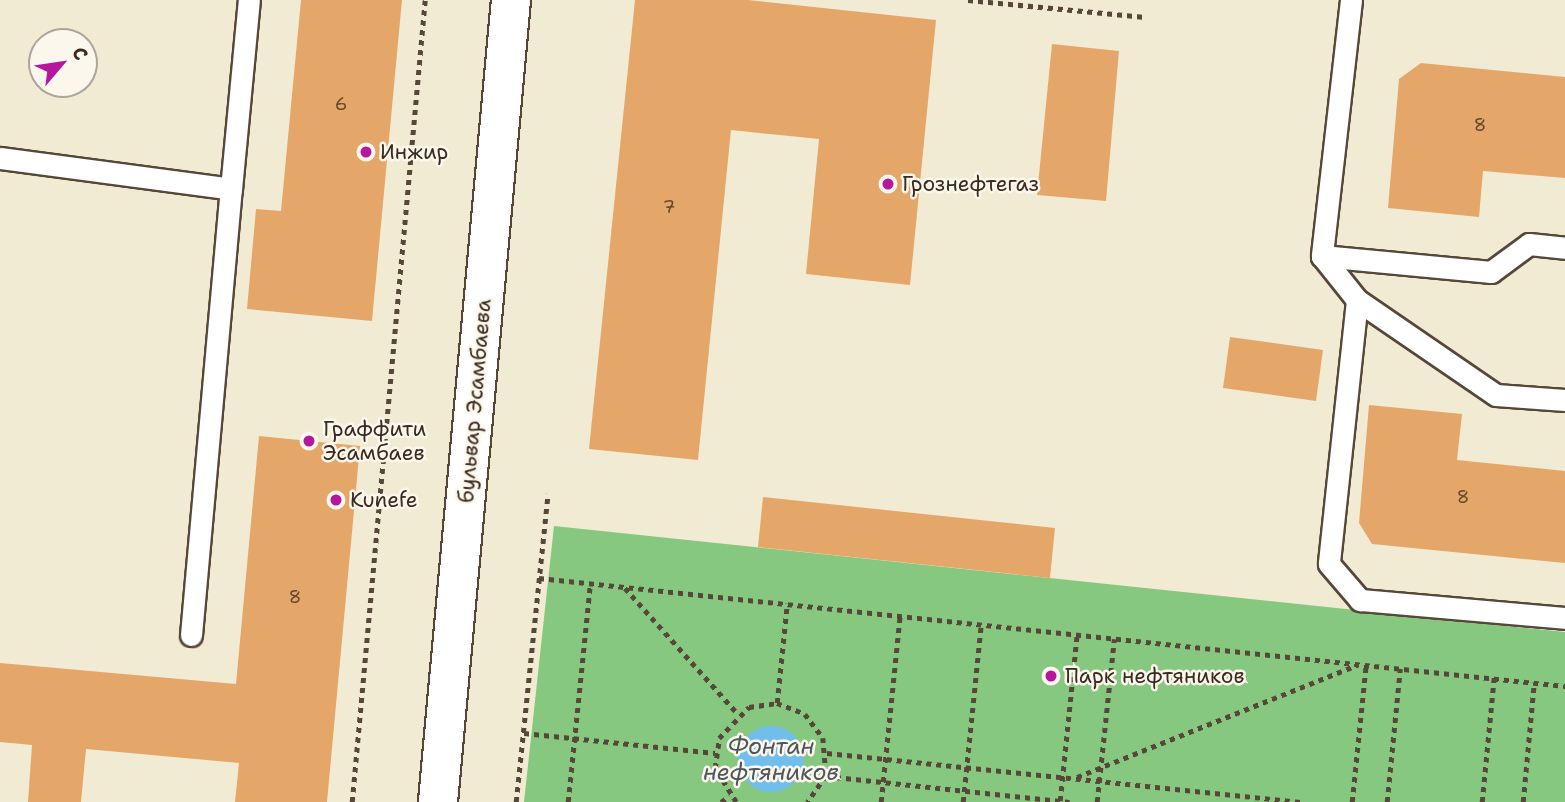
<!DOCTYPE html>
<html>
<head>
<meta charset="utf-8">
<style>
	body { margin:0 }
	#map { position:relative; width:1565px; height:802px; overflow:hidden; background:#f2ebd3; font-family:"Shantell Sans",sans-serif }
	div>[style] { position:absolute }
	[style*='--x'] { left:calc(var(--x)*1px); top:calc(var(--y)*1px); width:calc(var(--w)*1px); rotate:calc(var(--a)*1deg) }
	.green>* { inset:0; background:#87c880 }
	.water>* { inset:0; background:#72beeb }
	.round { border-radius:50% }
	.building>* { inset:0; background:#e5a769 }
	.path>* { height:4.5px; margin-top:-2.25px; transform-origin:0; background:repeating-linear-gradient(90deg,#564739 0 5px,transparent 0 10px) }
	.roads { filter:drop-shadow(2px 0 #564739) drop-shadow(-2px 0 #564739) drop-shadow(0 2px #564739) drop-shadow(0 -2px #564739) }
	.lane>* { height:21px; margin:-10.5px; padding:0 10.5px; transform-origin:10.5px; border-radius:10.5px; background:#fff }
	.street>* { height:38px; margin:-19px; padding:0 19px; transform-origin:19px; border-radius:19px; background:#fff }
	.dots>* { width:19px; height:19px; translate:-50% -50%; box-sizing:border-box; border:4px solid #fbf7ec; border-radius:50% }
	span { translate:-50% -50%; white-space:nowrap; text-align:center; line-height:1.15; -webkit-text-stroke:5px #fbf7ec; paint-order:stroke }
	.number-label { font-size:18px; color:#664931 }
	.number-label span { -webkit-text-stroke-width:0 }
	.poi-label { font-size:21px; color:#3b2a1e }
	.left { translate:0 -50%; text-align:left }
	.street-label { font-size:21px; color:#3b2a1e }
	.water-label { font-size:23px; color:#4c565c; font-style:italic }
	.north { position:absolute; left:28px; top:28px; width:70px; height:70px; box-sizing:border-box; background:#fbf7ec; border:2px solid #aea59a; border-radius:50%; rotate:61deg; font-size:19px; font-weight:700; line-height:28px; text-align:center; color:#3b2a1e }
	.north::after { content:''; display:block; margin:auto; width:24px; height:32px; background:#b5179e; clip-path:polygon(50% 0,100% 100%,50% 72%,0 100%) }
</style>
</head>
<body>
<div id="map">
	<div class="green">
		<i style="clip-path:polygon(554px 526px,1565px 632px,1565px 802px,524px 802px)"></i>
	</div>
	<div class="water">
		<i class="round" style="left:738px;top:726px;width:66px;height:66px"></i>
	</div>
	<div class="building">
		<i style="clip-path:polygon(301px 0,402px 0,372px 321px,247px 309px,256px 209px,281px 211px)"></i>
		<i style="clip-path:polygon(635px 0,748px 0,936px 20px,910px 285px,806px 274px,819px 139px,731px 130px,698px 460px,589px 449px)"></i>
		<i style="clip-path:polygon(1052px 44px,1119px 51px,1106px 201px,1037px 195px)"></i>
		<i style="clip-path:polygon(1421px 63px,1565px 77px,1565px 178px,1483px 171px,1479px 217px,1388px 208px,1399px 79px)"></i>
		<i style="clip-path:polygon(1230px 337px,1323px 350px,1316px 401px,1223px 388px)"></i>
		<i style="clip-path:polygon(1369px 405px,1462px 414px,1457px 460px,1565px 471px,1565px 563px,1372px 544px,1359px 523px)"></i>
		<i style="clip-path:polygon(259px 436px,360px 446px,327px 802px,235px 802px,239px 763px,86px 749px,81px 802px,28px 802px,32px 745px,0 742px,0 663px,236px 684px)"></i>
		<i style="clip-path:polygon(763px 497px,1055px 528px,1050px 578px,758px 547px)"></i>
	</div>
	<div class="path">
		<i style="--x:968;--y:0;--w:178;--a:5.5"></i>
		<i style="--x:539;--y:578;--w:1032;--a:6.01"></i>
		<i style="--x:625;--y:588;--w:169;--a:48.1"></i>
		<i style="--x:777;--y:703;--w:100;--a:-84.2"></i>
		<i style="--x:524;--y:733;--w:192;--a:6"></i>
		<i style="--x:827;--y:753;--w:476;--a:5.9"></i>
		<i style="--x:826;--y:776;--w:245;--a:6.1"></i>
		<i style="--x:1077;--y:777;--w:302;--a:-21.8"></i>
		<i style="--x:1060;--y:801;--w:167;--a:-84.2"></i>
		<i style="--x:352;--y:802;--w:805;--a:-84.8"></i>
		<i style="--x:516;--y:802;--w:310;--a:-84.1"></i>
		<i style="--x:568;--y:802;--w:219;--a:-84.2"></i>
		<i style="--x:721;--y:802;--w:10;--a:-37"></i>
		<i style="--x:736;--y:802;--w:40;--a:-122"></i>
		<i style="--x:715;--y:768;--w:30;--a:-82"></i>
		<i style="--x:719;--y:738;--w:43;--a:-45.9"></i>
		<i style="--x:749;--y:707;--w:28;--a:-8"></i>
		<i style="--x:777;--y:703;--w:30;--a:21"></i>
		<i style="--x:805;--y:714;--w:30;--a:53"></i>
		<i style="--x:823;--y:738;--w:38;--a:85"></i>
		<i style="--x:826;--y:776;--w:32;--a:125"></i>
		<i style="--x:881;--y:802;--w:187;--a:-84.2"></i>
		<i style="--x:963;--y:802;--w:178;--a:-84.2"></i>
		<i style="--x:1097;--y:802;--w:164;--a:-84"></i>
		<i style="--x:1352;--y:802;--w:138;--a:-84.2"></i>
		<i style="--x:1387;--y:802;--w:134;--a:-84.4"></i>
		<i style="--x:1482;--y:802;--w:125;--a:-84.5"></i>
		<i style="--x:1523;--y:802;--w:120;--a:-84.7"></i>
	</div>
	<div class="roads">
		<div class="lane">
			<i style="--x:1351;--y:0;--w:258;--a:96.5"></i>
			<i style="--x:1322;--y:256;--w:56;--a:51.5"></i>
			<i style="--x:1357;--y:300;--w:265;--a:96.1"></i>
			<i style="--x:1329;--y:564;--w:48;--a:49.3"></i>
			<i style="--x:1360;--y:600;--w:206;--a:5"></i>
			<i style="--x:0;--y:158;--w:233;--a:7.6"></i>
			<i style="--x:231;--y:189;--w:190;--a:-84.6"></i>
			<i style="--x:1322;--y:256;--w:170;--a:5.4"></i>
			<i style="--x:1491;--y:272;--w:47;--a:-36.4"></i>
			<i style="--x:1529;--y:244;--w:36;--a:6"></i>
			<i style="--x:1357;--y:300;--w:168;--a:34.4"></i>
			<i style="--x:1496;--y:395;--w:69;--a:4.1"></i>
			<i style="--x:191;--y:635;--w:448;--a:-84.9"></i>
		</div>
		<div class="street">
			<i style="--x:438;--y:802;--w:805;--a:-84.8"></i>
		</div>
	</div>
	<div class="dots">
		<i style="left:366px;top:152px;background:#b5179e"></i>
		<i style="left:888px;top:184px;background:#b5179e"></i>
		<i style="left:309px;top:441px;background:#b5179e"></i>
		<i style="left:336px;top:500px;background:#b5179e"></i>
		<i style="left:1051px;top:676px;background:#b5179e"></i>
	</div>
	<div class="number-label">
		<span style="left:341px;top:104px">6</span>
		<span style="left:1480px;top:125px">8</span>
		<span style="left:669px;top:207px">7</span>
		<span style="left:1463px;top:497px">8</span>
		<span style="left:295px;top:597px">8</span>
	</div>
	<div class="poi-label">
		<span class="left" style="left:380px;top:152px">Инжир</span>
		<span class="left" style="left:902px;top:184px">Грознефтегаз</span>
		<span class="left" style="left:323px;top:441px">Граффити<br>Эсамбаев</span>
		<span class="left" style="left:350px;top:500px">Kunefe</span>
		<span class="left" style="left:1065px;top:676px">Парк нефтяников</span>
	</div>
	<div class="street-label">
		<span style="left:475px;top:401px;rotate:-85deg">бульвар Эсамбаева</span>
	</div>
	<div class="water-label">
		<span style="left:771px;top:759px">Фонтан<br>нефтяников</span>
	</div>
	<div class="north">С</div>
</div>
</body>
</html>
